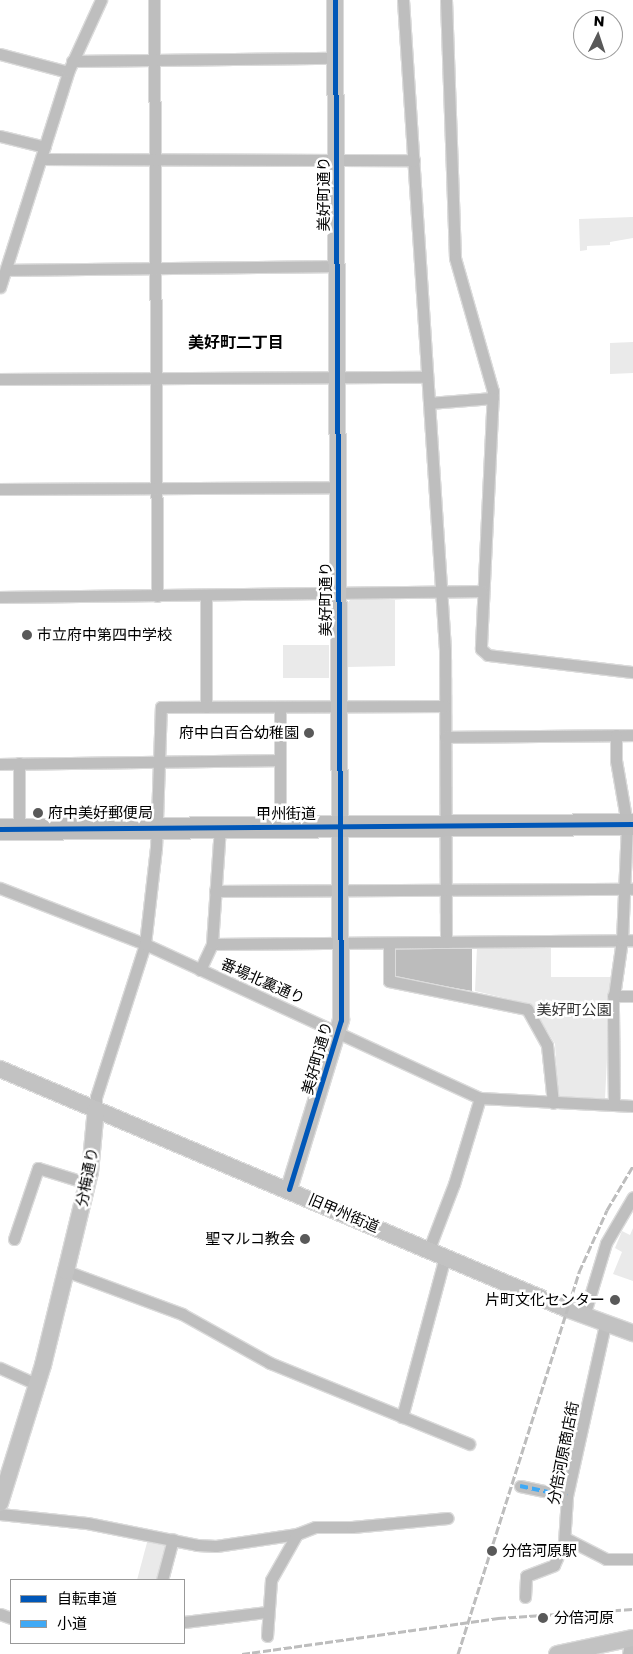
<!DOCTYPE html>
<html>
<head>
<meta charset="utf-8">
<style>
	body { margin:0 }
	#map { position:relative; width:633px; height:1654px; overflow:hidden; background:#fff; font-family:Poppins,"Noto Sans JP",sans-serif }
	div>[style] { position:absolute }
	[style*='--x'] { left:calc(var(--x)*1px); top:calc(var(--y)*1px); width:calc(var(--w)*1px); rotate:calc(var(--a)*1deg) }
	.green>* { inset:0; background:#eaeaea }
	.water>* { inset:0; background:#bcbcbc }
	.roads { filter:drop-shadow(1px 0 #dbdbdb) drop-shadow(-1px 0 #dbdbdb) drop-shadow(0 1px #dbdbdb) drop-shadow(0 -1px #dbdbdb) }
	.street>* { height:11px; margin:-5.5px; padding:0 5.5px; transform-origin:5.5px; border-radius:5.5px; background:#bebebe }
	.secondary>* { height:16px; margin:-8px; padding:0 8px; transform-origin:8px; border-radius:8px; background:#c2c2c2 }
	.highway>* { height:21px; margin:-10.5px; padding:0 10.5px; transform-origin:10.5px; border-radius:10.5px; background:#bdbdbd }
	.rail>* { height:3px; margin-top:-1.5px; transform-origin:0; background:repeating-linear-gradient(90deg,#bdbdbd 0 8px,transparent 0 10.5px) }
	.quiet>* { height:4px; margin-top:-2px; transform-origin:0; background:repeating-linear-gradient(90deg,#3fa9f5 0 8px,transparent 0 12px) }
	.cycleway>* { height:5px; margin:-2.5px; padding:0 2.5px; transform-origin:2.5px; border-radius:2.5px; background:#0057b8 }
	.dots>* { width:14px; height:14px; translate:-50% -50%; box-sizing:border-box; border:2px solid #fff; border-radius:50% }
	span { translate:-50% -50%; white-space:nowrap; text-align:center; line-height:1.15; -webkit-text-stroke:5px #fff; paint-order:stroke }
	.street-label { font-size:15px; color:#000 }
	.poi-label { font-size:15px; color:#000 }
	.left { translate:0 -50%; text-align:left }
	.right { translate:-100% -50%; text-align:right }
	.park-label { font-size:15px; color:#303030 }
	.neighbourhood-label { font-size:16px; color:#000; font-weight:700 }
	.legend { position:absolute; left:10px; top:1579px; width:175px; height:65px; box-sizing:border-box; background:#fff; border:1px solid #999; margin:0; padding:6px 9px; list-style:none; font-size:15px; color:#000 }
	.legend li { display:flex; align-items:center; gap:10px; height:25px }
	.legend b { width:25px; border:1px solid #999 }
	.north { position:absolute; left:573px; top:10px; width:50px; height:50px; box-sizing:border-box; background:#fff; border:1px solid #999; border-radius:50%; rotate:4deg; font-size:14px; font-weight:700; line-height:20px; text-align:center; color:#000 }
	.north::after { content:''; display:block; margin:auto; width:18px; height:22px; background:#595959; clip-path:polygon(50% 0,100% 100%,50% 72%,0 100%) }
</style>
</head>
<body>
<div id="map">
	<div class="green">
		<i style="clip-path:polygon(633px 217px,633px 238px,610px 242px,610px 245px,587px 246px,587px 250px,580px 251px,579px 219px)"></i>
		<i style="clip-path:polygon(633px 342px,633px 373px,610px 374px,610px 343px)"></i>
		<i style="clip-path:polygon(350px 600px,395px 600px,395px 666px,347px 667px,347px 604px)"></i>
		<i style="clip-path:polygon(283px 645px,329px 645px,329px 678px,283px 678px)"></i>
		<i style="clip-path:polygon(551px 946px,551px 977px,611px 977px,605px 1099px,558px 1097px,555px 1044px,531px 1004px,475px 991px,477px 947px)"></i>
		<i style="clip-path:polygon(633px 1228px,633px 1281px,613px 1274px,622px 1252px,615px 1248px,622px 1231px,630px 1235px)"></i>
		<i style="clip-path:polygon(149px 1535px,169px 1540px,158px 1580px,137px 1580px)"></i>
	</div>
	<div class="water">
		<i style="clip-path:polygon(472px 947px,472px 991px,393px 977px,393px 948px)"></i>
	</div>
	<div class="roads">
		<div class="street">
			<i style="--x:154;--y:0;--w:596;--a:89.71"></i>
			<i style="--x:403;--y:0;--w:651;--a:86.3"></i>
			<i style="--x:445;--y:650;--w:292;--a:89.8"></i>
			<i style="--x:446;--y:0;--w:258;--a:88"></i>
			<i style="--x:455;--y:258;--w:138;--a:74.1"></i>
			<i style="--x:493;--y:391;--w:258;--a:92.7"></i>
			<i style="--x:481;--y:649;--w:9;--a:41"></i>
			<i style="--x:488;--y:655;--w:146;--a:6.7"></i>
			<i style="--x:0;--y:54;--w:70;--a:14.8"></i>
			<i style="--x:72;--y:61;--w:263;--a:-0.7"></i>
			<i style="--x:0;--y:136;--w:46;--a:13.7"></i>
			<i style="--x:41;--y:159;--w:373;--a:0.2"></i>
			<i style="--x:6;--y:270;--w:331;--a:-0.7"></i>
			<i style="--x:0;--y:287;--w:225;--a:-72.4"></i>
			<i style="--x:68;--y:72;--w:79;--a:-65.4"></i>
			<i style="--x:0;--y:379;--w:427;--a:-0.3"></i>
			<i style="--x:429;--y:403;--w:64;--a:-4.5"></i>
			<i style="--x:0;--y:489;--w:338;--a:-0.3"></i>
			<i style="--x:206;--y:596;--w:111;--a:90"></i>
			<i style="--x:0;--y:597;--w:482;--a:-0.7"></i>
			<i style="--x:445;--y:737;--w:188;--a:-0.6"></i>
			<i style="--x:19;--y:763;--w:65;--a:90"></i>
			<i style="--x:0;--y:764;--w:280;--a:-0.8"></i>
			<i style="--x:280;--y:827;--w:120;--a:-90"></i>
			<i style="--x:0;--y:888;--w:155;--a:21.1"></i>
			<i style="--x:145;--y:944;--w:369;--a:24.7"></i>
			<i style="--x:480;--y:1098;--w:153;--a:3"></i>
			<i style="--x:215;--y:891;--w:418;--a:-0.3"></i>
			<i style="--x:389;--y:943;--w:38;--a:90"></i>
			<i style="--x:389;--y:981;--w:141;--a:11.5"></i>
			<i style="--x:527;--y:1009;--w:41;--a:60.9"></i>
			<i style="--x:547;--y:1045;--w:58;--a:84.1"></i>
			<i style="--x:212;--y:944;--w:421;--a:-0.5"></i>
			<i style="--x:200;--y:970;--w:29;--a:-65"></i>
			<i style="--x:212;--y:944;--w:117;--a:-86.1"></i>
			<i style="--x:613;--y:996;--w:20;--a:0"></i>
			<i style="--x:614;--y:1105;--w:102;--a:-90.6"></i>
			<i style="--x:613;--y:1003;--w:64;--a:-81.9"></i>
			<i style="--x:622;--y:940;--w:116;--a:-87.5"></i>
			<i style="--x:627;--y:824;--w:65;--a:-99.8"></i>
			<i style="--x:616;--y:760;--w:25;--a:-90"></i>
			<i style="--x:96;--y:1109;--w:12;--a:-90"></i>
			<i style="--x:96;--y:1097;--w:161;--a:-72.2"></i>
			<i style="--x:145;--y:944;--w:97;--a:-83.5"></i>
			<i style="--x:156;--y:848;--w:141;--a:-88"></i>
			<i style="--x:161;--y:707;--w:284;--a:-0.2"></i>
			<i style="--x:14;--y:1239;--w:75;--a:-71.3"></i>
			<i style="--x:38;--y:1168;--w:51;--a:17"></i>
			<i style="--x:429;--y:1249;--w:70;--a:-69"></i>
			<i style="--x:454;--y:1184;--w:90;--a:-73.2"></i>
			<i style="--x:66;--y:1271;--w:124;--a:20.3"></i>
			<i style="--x:182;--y:1314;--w:101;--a:29.1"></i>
			<i style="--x:270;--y:1363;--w:215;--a:22.1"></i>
			<i style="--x:584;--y:1316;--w:76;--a:-73.2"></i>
			<i style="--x:606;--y:1243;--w:53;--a:-59.6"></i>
			<i style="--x:0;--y:1368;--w:39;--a:24"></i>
			<i style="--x:402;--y:1417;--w:167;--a:-75"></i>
			<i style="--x:520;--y:1486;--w:48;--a:12"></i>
			<i style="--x:0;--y:1514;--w:87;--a:5.9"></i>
			<i style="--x:87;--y:1523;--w:112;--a:11.3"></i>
			<i style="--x:197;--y:1545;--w:19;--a:3"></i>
			<i style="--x:216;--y:1546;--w:82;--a:-8.4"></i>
			<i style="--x:297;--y:1534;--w:19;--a:-21"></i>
			<i style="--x:315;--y:1527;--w:37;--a:0"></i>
			<i style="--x:352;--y:1527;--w:96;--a:-5.4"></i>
			<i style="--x:565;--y:1538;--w:46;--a:27.1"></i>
			<i style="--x:606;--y:1559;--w:27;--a:0"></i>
			<i style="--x:162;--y:1580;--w:42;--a:-75"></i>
			<i style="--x:525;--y:1597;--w:21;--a:-87"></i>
			<i style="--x:526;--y:1576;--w:30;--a:-21"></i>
			<i style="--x:554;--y:1565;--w:24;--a:-66"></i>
			<i style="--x:564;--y:1543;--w:47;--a:-86.3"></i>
			<i style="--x:567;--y:1496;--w:176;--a:-77.5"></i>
			<i style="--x:0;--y:1614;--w:12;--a:20"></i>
			<i style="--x:184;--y:1622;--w:84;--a:-6.9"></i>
			<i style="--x:267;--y:1636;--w:56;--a:-85.9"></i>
			<i style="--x:271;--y:1580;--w:53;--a:-60.5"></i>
			<i style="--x:628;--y:1654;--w:16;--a:-79"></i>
		</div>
		<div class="secondary">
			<i style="--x:0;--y:1069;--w:616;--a:22.94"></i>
			<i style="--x:567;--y:1309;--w:70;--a:20"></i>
			<i style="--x:289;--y:1189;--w:177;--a:-72.9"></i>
			<i style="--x:341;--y:1020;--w:1020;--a:-90.34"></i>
			<i style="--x:0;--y:1503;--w:145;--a:-72.7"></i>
			<i style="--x:43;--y:1365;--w:97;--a:-76.3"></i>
			<i style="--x:66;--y:1271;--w:102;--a:-76.4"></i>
			<i style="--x:90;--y:1172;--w:63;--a:-84.6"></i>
			<i style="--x:557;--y:1654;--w:78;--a:-11.9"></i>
		</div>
		<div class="highway">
			<i style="--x:0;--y:829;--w:633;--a:-0.45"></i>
		</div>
	</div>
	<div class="rail">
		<i style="--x:242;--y:1654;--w:259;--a:-8"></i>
		<i style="--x:498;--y:1618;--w:135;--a:-3.8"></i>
		<i style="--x:458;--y:1654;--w:401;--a:-72.4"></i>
		<i style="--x:579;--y:1272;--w:68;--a:-65.7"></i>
		<i style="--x:607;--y:1210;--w:51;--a:-59.4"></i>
	</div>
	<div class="quiet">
		<i style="--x:520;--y:1486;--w:48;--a:12"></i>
	</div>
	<div class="cycleway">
		<i style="--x:0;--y:829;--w:633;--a:-0.45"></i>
		<i style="--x:289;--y:1189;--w:177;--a:-72.9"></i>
		<i style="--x:341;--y:1020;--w:1020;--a:-90.34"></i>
	</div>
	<div class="dots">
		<i style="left:27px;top:635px;background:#595959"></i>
		<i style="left:309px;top:733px;background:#595959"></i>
		<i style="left:38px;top:813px;background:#595959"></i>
		<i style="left:305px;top:1239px;background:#595959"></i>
		<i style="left:615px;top:1300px;background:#595959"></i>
		<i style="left:492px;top:1551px;background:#595959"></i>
		<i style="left:543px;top:1618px;background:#595959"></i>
	</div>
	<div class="street-label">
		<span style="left:324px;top:194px;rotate:-90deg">美好町通り</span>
		<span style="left:326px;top:599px;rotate:-90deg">美好町通り</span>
		<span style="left:286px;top:814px">甲州街道</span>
		<span style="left:263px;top:981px;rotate:24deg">番場北裏通り</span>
		<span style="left:317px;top:1058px;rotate:-74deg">美好町通り</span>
		<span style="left:87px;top:1177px;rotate:-79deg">分梅通り</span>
		<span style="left:344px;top:1213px;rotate:23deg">旧甲州街道</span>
		<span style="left:563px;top:1453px;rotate:-79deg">分倍河原商店街</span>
	</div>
	<div class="poi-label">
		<span class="left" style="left:37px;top:635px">市立府中第四中学校</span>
		<span class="right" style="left:299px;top:733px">府中白百合幼稚園</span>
		<span class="left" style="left:48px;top:813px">府中美好郵便局</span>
		<span class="right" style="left:295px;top:1239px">聖マルコ教会</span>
		<span class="right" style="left:605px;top:1300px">片町文化センター</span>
		<span class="left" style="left:502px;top:1551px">分倍河原駅</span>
		<span class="left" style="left:554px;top:1618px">分倍河原</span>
	</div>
	<div class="park-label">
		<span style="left:574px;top:1010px">美好町公園</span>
	</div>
	<div class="neighbourhood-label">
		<span style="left:236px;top:343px">美好町二丁目</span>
	</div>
	<ul class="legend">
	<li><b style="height:6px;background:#0057b8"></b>自転車道</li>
	<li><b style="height:6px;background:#3fa9f5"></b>小道</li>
	</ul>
	<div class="north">N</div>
</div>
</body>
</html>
